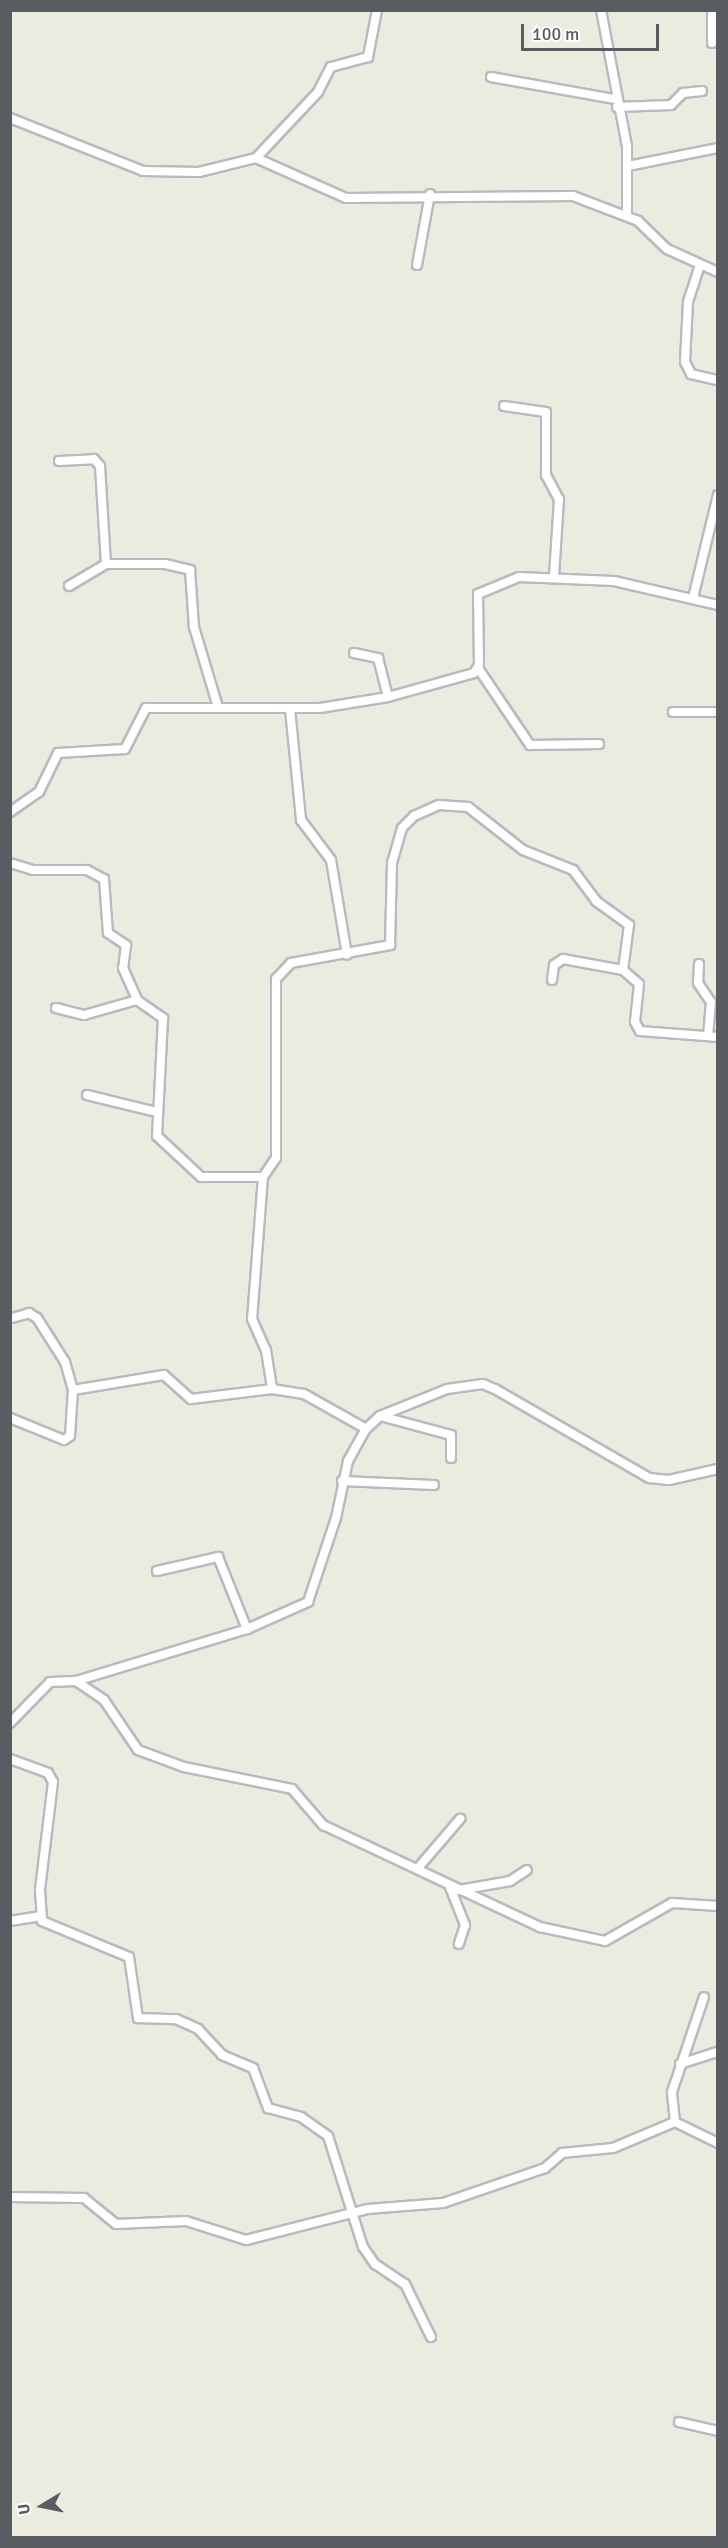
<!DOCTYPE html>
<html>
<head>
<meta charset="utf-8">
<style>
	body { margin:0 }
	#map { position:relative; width:728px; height:2548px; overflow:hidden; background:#ecebe0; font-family:Signika,sans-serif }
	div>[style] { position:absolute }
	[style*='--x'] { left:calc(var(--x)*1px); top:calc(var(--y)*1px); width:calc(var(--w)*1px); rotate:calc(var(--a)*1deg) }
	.roads { filter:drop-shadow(2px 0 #b8babf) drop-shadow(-2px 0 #b8babf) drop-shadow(0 2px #b8babf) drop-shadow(0 -2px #b8babf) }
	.minor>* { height:8px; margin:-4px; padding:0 4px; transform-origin:4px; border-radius:4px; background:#fff }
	span { translate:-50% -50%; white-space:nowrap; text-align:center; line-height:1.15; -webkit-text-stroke:4.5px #fff; paint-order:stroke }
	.frame { position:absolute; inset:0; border:12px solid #595c61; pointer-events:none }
	.north { position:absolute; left:12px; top:2476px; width:60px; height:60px; -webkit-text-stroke:4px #fff; paint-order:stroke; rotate:260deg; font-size:16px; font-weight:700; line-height:24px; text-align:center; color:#595c61 }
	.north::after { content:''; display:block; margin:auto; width:21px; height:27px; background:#595c61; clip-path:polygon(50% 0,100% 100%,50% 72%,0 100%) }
	.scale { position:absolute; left:521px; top:24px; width:138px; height:27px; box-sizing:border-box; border:3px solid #595c61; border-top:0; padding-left:8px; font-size:18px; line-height:21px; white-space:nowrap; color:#595c61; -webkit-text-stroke:4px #fff; paint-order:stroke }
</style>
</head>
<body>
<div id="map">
	<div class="roads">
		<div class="minor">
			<i style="--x:601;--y:10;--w:138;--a:79.2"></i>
			<i style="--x:627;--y:146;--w:70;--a:90"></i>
			<i style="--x:712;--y:43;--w:33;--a:-90"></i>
			<i style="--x:491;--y:77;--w:126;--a:10.1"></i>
			<i style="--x:617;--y:107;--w:54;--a:-2.1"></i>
			<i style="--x:671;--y:105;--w:17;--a:-45"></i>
			<i style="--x:683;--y:93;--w:19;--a:-6"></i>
			<i style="--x:10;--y:118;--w:143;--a:21.7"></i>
			<i style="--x:143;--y:171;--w:56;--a:1"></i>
			<i style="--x:199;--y:172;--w:59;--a:-13.8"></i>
			<i style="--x:256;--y:158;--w:98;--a:24"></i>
			<i style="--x:346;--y:198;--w:227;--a:-0.5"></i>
			<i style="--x:573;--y:196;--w:70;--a:21"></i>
			<i style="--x:638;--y:221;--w:40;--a:44"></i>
			<i style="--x:667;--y:249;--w:56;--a:24.3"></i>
			<i style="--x:256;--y:158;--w:91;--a:-46.8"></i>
			<i style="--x:318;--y:92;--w:28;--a:-63"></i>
			<i style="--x:331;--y:67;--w:38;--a:-15"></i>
			<i style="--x:368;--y:57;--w:48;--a:-79.2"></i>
			<i style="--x:628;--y:166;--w:92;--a:-11.3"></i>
			<i style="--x:417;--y:265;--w:72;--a:-79.6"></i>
			<i style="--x:700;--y:265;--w:39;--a:108"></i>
			<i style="--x:688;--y:302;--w:60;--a:92.9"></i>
			<i style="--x:685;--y:362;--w:13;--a:63"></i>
			<i style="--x:691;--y:374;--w:28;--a:13"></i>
			<i style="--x:504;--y:406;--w:42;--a:8.1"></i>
			<i style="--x:546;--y:412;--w:63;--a:90"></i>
			<i style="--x:546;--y:475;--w:27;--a:62"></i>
			<i style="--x:559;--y:499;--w:78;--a:93.7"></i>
			<i style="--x:59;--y:461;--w:35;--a:-3"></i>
			<i style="--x:94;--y:459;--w:9;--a:49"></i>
			<i style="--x:100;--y:466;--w:98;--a:86.5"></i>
			<i style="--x:69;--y:586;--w:43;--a:-30.7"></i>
			<i style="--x:106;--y:564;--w:59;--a:0"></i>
			<i style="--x:165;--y:564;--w:26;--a:13"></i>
			<i style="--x:190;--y:570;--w:57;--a:86"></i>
			<i style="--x:194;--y:627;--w:84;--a:73.3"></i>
			<i style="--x:693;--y:598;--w:106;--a:-76.4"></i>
			<i style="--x:354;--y:653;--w:25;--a:12"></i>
			<i style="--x:378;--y:658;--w:40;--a:75.6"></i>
			<i style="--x:478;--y:668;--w:93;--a:56"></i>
			<i style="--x:530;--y:745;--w:69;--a:-0.8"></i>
			<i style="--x:290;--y:709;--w:112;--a:84.3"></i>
			<i style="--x:301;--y:820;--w:50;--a:53.1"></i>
			<i style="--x:331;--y:860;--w:96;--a:80.4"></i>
			<i style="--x:673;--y:712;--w:45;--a:0"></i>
			<i style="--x:10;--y:812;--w:35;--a:-35"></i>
			<i style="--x:39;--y:792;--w:43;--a:-64"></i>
			<i style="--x:58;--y:753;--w:67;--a:-3.4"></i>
			<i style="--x:125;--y:749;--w:46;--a:-62.9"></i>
			<i style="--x:146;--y:708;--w:174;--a:0"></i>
			<i style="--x:320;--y:708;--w:69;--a:-9.2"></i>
			<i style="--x:388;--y:697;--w:89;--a:-15.6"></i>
			<i style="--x:474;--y:673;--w:9;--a:-58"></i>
			<i style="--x:479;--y:665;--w:71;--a:-90.8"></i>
			<i style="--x:478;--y:594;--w:44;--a:-22.5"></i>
			<i style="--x:519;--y:577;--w:95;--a:2.4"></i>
			<i style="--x:614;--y:581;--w:107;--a:13"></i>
			<i style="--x:10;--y:863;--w:24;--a:17"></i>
			<i style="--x:33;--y:870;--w:54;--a:0"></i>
			<i style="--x:87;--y:870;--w:19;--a:28"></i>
			<i style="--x:104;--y:879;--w:54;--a:85.8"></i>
			<i style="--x:108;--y:933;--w:22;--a:34"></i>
			<i style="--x:126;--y:945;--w:23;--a:97"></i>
			<i style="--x:123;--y:968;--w:35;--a:66"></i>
			<i style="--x:137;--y:1000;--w:32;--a:35"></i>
			<i style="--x:163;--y:1018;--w:118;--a:92.9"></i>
			<i style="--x:157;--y:1136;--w:60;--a:43"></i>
			<i style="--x:201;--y:1177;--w:62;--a:0"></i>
			<i style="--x:263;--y:1177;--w:142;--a:94.4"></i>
			<i style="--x:252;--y:1319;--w:34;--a:66"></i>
			<i style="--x:266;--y:1350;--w:39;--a:81"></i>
			<i style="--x:699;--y:964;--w:19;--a:93"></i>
			<i style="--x:698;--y:983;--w:23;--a:56"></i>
			<i style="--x:711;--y:1002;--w:34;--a:95"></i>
			<i style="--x:552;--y:980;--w:15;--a:-82"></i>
			<i style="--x:554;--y:965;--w:11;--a:-34"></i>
			<i style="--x:563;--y:959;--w:61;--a:10.4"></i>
			<i style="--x:623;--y:970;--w:21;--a:41"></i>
			<i style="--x:639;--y:984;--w:38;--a:96"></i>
			<i style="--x:635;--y:1022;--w:10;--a:61"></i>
			<i style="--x:640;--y:1031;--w:78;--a:4.4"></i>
			<i style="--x:56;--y:1008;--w:29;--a:14"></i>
			<i style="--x:84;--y:1015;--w:55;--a:-15.8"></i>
			<i style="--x:87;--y:1095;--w:71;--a:13.8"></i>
			<i style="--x:263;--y:1177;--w:23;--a:-56"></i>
			<i style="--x:276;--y:1158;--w:179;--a:-90"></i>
			<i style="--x:276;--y:979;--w:22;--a:-47"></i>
			<i style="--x:291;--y:963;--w:101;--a:-10.3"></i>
			<i style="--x:390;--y:945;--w:82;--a:-88.6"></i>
			<i style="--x:392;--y:863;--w:36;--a:-74"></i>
			<i style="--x:402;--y:828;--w:17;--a:-45"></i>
			<i style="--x:414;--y:816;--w:27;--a:-24"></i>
			<i style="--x:439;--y:805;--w:29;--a:4"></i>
			<i style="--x:468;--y:807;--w:70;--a:38"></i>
			<i style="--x:523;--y:850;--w:54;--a:21.8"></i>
			<i style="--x:573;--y:870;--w:39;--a:53"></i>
			<i style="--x:596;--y:901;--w:41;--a:36"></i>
			<i style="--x:629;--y:925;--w:45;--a:97.6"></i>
			<i style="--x:12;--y:1318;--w:18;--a:-16"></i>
			<i style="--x:29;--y:1313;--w:9;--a:32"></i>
			<i style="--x:37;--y:1318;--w:52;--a:57.5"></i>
			<i style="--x:65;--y:1362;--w:29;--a:74"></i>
			<i style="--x:380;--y:1416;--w:73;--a:15"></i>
			<i style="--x:451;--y:1435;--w:23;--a:90"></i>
			<i style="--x:10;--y:1418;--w:58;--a:22.2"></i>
			<i style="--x:64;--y:1440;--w:7;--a:-34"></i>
			<i style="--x:70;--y:1436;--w:46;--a:-86.3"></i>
			<i style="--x:73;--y:1390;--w:92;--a:-9.4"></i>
			<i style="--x:164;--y:1375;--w:36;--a:42"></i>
			<i style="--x:191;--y:1399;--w:82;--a:-7"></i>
			<i style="--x:272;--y:1389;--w:32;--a:9"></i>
			<i style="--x:304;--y:1394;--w:71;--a:29.4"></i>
			<i style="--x:342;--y:1481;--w:92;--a:2.5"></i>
			<i style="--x:157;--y:1571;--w:63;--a:-12.9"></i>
			<i style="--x:218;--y:1557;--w:78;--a:68.1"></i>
			<i style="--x:76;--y:1681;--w:34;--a:34"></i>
			<i style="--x:104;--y:1700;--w:60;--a:55.8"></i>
			<i style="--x:138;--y:1750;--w:49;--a:20.3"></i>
			<i style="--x:184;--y:1767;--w:110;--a:11.5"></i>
			<i style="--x:292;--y:1789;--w:48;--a:49.3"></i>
			<i style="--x:323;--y:1825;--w:240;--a:25.2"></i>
			<i style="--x:540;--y:1927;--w:66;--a:12.2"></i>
			<i style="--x:605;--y:1941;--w:77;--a:-29.6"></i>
			<i style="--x:672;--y:1903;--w:46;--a:3.7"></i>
			<i style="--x:10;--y:1723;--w:57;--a:-45.7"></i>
			<i style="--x:50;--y:1682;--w:26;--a:-2"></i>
			<i style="--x:76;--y:1681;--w:179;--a:-16.9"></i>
			<i style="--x:247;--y:1629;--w:67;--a:-23.9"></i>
			<i style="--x:308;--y:1602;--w:89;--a:-71.6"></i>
			<i style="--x:336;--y:1518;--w:58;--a:-78.1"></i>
			<i style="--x:348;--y:1461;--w:37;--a:-61"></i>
			<i style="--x:366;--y:1429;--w:19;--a:-43"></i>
			<i style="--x:380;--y:1416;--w:72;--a:-21.9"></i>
			<i style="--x:447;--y:1389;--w:36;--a:-8"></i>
			<i style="--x:483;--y:1384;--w:13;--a:23"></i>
			<i style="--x:495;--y:1389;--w:178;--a:30"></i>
			<i style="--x:649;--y:1478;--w:20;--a:6"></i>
			<i style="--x:669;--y:1480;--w:50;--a:-12.7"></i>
			<i style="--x:10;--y:1759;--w:40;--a:20.2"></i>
			<i style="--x:48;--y:1773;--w:10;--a:61"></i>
			<i style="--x:53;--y:1782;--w:109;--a:96.9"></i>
			<i style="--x:40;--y:1890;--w:31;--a:86"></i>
			<i style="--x:42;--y:1921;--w:94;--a:22.5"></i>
			<i style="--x:129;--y:1957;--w:62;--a:81.6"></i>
			<i style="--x:138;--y:2018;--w:38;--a:2"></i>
			<i style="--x:176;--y:2019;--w:24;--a:24"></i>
			<i style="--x:198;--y:2029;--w:35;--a:47"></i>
			<i style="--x:222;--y:2055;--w:34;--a:23"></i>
			<i style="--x:253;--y:2068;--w:43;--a:69.4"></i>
			<i style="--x:268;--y:2108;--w:34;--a:15"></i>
			<i style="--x:301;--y:2117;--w:33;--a:35"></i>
			<i style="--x:328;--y:2136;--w:116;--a:72.5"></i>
			<i style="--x:363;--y:2247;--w:21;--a:55"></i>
			<i style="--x:375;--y:2264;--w:36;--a:34"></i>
			<i style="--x:405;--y:2284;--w:59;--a:63.9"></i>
			<i style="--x:418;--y:1868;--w:65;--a:-49.4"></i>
			<i style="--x:450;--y:1887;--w:41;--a:68.5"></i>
			<i style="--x:465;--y:1925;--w:20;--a:108"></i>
			<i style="--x:459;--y:1890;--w:52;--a:-10"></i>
			<i style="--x:510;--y:1881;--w:20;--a:-33"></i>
			<i style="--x:10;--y:1921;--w:30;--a:-9"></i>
			<i style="--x:680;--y:2064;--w:40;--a:-18"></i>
			<i style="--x:675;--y:2122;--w:30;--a:-96"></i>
			<i style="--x:672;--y:2092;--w:100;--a:-71.4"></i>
			<i style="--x:10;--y:2197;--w:74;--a:0.8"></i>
			<i style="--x:84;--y:2198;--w:41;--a:39.1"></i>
			<i style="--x:116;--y:2224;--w:70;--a:-2.5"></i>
			<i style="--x:186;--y:2221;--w:63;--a:17.6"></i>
			<i style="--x:246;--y:2240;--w:126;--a:-14.3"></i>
			<i style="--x:368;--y:2209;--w:75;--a:-4.6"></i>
			<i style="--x:443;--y:2203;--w:108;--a:-18.9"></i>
			<i style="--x:545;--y:2168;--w:23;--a:-41"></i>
			<i style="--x:562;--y:2153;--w:51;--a:-5.6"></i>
			<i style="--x:613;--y:2148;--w:67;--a:-22.8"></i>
			<i style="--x:675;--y:2122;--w:48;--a:26"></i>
			<i style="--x:679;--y:2422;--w:40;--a:13"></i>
		</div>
	</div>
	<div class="frame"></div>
	<div class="north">U</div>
	<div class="scale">100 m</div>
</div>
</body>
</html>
